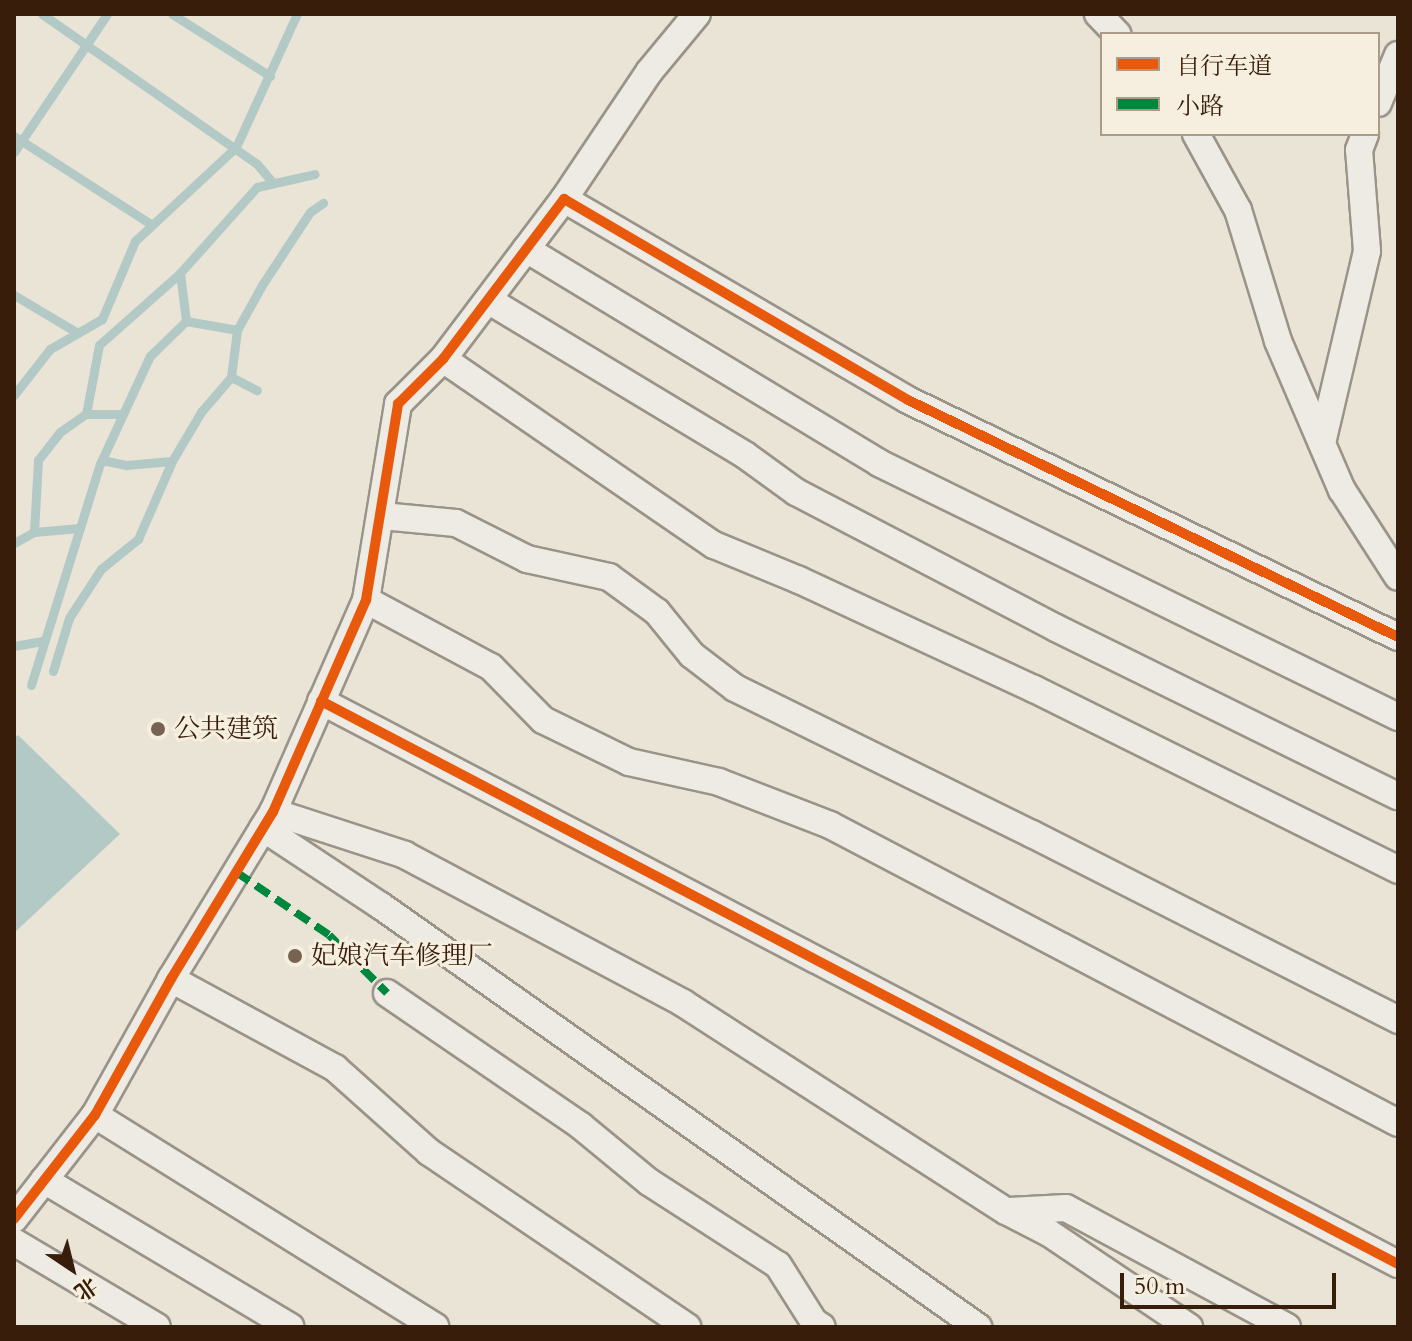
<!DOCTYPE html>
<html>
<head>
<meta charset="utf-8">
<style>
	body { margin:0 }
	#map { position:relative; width:1412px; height:1341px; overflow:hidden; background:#e9e4d6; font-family:Cardo,"Noto Serif SC",serif }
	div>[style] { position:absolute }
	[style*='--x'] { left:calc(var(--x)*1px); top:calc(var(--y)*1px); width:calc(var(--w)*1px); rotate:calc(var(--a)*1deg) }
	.water>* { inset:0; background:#b3c9c6 }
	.stream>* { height:9px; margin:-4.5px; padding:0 4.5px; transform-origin:4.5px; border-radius:4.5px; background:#b3c9c6 }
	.roads { filter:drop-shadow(2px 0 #999388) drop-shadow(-2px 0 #999388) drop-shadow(0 2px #999388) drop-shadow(0 -2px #999388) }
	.minor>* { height:26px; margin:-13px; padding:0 13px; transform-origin:13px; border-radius:13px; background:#eeebe4 }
	.quiet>* { height:8px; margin-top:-4px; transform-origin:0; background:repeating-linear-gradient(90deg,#00873e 0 16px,transparent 0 24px) }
	.cycleway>* { height:10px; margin:-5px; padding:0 5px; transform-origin:5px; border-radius:5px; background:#e8590c }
	.dots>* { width:22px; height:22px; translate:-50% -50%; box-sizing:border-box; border:4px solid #f6efdf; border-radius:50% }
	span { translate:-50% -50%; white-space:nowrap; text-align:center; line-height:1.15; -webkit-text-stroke:6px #f6efdf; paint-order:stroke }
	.poi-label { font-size:26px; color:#381e0a }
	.left { translate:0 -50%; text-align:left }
	.frame { position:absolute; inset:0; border:16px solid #381e0a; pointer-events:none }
	.legend { position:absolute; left:1100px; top:32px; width:280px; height:104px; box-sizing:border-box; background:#f6efdf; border:2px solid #aa9b8a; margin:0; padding:10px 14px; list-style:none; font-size:24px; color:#381e0a }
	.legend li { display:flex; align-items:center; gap:16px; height:40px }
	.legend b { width:40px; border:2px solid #aa9b8a }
	.north { position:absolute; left:32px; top:1229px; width:80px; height:80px; -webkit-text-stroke:6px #f6efdf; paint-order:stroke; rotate:145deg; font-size:22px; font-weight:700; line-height:32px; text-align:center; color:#381e0a }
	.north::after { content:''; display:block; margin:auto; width:28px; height:36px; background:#381e0a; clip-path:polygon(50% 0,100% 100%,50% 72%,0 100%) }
	.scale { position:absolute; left:1120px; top:1273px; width:216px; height:36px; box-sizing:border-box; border:4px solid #381e0a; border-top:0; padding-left:10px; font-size:24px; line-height:28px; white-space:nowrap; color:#381e0a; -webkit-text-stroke:6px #f6efdf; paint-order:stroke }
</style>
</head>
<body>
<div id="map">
	<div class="water">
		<i style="clip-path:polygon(18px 735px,120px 834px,14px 933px,14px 738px)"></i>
	</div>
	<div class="stream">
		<i style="--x:42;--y:14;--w:262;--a:34.9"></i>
		<i style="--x:257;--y:164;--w:25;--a:50"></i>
		<i style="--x:172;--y:14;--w:116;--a:32.3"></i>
		<i style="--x:14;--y:136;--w:164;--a:32.8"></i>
		<i style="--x:14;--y:152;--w:166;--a:-56"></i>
		<i style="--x:14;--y:295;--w:74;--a:30.7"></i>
		<i style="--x:186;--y:321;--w:48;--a:-97.1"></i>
		<i style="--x:180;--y:273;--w:115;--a:-48.2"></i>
		<i style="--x:257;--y:187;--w:59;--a:-12.6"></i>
		<i style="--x:231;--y:377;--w:29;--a:27"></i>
		<i style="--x:14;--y:395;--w:58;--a:-52"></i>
		<i style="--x:50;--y:349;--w:60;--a:-30"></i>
		<i style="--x:102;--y:319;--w:85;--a:-67.1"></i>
		<i style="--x:135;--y:241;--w:138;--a:-42.9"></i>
		<i style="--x:236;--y:147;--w:146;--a:-65.4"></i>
		<i style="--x:86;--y:414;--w:70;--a:-79.3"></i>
		<i style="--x:99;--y:345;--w:108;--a:-41.6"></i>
		<i style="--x:102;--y:460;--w:25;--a:12"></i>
		<i style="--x:126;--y:465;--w:46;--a:-5"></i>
		<i style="--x:34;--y:532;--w:72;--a:-86.8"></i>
		<i style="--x:38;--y:460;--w:36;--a:-52"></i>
		<i style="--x:60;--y:432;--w:32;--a:-35"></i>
		<i style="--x:86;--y:414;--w:36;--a:0"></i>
		<i style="--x:14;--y:543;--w:23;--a:-29"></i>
		<i style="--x:34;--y:532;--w:46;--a:-5"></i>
		<i style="--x:14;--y:646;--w:29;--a:-10"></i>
		<i style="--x:53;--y:671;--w:55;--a:-73.2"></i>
		<i style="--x:69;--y:618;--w:59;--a:-56.9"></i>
		<i style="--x:101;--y:569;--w:48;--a:-39"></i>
		<i style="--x:138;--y:539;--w:85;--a:-66.4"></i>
		<i style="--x:172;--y:461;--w:57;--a:-59.4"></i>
		<i style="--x:201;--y:412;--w:46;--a:-49.4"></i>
		<i style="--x:231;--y:377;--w:47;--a:-82.7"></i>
		<i style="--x:31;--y:685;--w:232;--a:-72.7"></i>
		<i style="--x:100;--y:464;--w:119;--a:-65.2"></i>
		<i style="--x:150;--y:356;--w:50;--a:-44.2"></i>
		<i style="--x:186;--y:321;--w:52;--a:10"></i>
		<i style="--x:237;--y:330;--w:51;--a:-60.9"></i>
		<i style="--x:262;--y:285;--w:87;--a:-56.7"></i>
		<i style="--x:310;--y:212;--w:16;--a:-35"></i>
	</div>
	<div class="roads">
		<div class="minor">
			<i style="--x:1098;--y:14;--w:28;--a:46"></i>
			<i style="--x:1378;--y:103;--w:52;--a:-67.4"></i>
			<i style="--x:1196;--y:134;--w:87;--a:61.1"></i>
			<i style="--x:1238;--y:210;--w:137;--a:73"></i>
			<i style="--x:1278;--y:341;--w:162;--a:66.8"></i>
			<i style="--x:1342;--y:490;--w:103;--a:57.2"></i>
			<i style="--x:564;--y:199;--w:153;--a:-56.2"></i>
			<i style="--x:649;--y:72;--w:75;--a:-50.4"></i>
			<i style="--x:526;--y:249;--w:413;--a:31.2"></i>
			<i style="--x:879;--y:463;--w:578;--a:26.08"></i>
			<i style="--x:488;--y:300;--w:300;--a:31.1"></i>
			<i style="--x:745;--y:455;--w:63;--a:36"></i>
			<i style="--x:796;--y:492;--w:293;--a:27.6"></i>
			<i style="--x:1056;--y:628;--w:381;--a:26.2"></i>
			<i style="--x:443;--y:359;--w:329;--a:34.5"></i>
			<i style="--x:714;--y:545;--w:92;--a:22.4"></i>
			<i style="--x:799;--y:580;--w:259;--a:24.9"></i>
			<i style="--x:1034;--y:689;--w:407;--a:26.4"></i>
			<i style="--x:1322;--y:443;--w:197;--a:-76.8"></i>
			<i style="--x:1367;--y:251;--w:101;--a:-94.5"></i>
			<i style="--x:1359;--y:150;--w:17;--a:-69"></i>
			<i style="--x:382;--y:516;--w:74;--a:5.4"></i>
			<i style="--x:456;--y:523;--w:80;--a:26.9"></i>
			<i style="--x:527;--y:559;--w:84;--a:12.4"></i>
			<i style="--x:609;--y:577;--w:59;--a:36.1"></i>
			<i style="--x:657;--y:612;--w:55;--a:50.9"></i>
			<i style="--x:692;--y:655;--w:54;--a:37.5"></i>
			<i style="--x:735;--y:688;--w:331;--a:26.2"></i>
			<i style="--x:1032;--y:834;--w:411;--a:26.9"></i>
			<i style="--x:366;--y:600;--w:142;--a:28.2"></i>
			<i style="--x:491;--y:667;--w:74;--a:45.5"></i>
			<i style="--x:543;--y:720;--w:96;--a:26"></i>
			<i style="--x:629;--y:762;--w:92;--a:12.5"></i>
			<i style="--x:719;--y:782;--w:119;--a:21.2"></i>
			<i style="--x:830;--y:825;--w:641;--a:27.68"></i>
			<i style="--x:321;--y:701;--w:1215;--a:27.6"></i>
			<i style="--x:273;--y:812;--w:139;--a:18"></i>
			<i style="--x:405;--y:855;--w:315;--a:28"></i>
			<i style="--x:683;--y:1003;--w:384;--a:32.8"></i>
			<i style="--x:1006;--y:1211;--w:48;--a:27.1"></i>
			<i style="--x:1049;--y:1233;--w:169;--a:33.9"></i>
			<i style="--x:263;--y:828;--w:141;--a:33.5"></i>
			<i style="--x:381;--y:906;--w:731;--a:35.19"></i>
			<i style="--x:171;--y:979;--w:187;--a:28.5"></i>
			<i style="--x:335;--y:1068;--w:126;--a:41.8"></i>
			<i style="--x:429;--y:1152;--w:312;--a:34.1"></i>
			<i style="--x:387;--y:993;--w:235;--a:34.4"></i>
			<i style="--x:581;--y:1126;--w:88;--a:39.5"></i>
			<i style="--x:649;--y:1182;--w:153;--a:32.8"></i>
			<i style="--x:778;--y:1265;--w:67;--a:57.7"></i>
			<i style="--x:814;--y:1322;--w:9;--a:32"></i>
			<i style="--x:95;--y:1115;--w:401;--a:31.9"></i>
			<i style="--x:44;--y:1180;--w:287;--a:30.8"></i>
			<i style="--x:1009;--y:1211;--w:57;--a:-3"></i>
			<i style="--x:1066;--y:1208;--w:251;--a:28.3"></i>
			<i style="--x:14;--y:1219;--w:132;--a:-52.1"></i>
			<i style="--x:95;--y:1115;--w:156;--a:-60.8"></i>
			<i style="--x:171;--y:979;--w:196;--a:-58.6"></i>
			<i style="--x:273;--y:812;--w:232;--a:-66.3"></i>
			<i style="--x:366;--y:600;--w:199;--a:-80.7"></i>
			<i style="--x:398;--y:404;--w:64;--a:-45"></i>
			<i style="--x:443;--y:359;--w:201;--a:-52.9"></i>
			<i style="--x:564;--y:199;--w:398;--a:30.3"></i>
			<i style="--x:908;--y:400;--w:544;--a:25.81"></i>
			<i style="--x:14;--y:1242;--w:166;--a:30.7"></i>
		</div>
	</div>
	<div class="quiet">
		<i style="--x:236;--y:872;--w:112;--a:34.1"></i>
		<i style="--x:329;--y:935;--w:82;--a:45"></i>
	</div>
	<div class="cycleway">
		<i style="--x:321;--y:701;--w:1215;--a:27.6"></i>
		<i style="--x:14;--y:1219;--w:132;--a:-52.1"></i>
		<i style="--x:95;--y:1115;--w:156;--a:-60.8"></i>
		<i style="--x:171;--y:979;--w:196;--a:-58.6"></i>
		<i style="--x:273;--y:812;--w:232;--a:-66.3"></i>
		<i style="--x:366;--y:600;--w:199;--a:-80.7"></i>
		<i style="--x:398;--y:404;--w:64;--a:-45"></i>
		<i style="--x:443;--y:359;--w:201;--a:-52.9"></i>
		<i style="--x:564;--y:199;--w:398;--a:30.3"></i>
		<i style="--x:908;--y:400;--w:544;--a:25.81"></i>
	</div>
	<div class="dots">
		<i style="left:158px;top:729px;background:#766351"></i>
		<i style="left:295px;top:956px;background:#766351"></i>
	</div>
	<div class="poi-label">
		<span class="left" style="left:174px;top:729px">公共建筑</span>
		<span class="left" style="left:311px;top:956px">妃娘汽车修理厂</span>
	</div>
	<div class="frame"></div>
	<ul class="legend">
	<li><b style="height:10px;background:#e8590c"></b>自行车道</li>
	<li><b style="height:10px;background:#00873e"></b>小路</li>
	</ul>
	<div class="north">北</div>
	<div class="scale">50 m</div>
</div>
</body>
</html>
